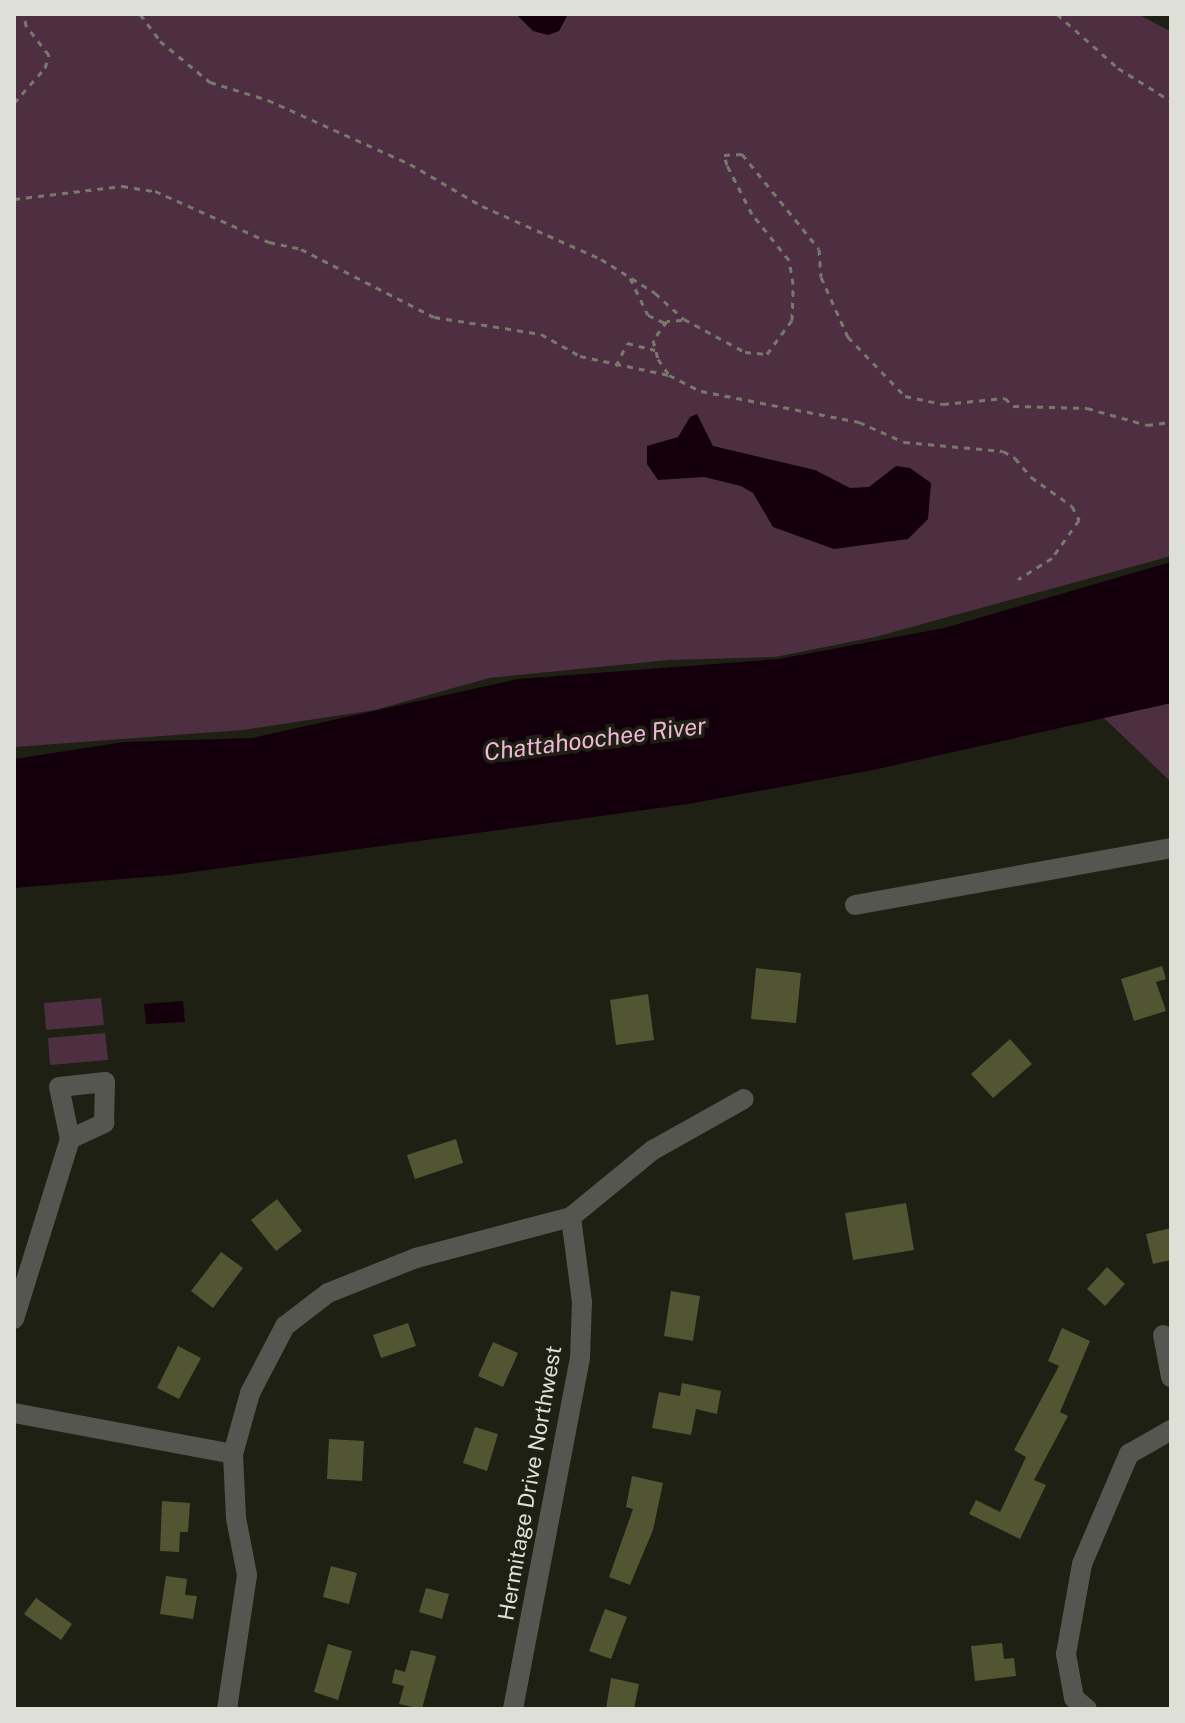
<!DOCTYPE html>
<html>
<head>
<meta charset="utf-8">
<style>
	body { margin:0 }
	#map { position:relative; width:1185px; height:1723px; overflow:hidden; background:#1e2013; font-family:"Public Sans",sans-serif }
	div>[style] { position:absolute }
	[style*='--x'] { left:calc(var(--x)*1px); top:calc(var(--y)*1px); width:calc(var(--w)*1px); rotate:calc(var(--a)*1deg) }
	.green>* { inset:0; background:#4e2f42 }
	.water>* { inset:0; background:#13000c }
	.building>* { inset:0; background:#515531 }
	.path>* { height:3px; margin-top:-1.5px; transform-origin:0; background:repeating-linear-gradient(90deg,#77796d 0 6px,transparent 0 12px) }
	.minor>* { height:20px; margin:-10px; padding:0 10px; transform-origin:10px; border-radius:10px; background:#555650 }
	span { translate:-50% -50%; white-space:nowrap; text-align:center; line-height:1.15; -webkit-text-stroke:7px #1e2013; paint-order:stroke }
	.street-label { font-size:22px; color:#dedfd6 }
	.water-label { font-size:24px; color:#f2b6d9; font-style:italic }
	.frame { position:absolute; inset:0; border:16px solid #dedfd6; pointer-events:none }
</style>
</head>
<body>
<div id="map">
	<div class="green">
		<i style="clip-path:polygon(14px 14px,1138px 14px,1171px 32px,1171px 556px,875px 637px,775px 657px,669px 660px,489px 678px,375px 710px,243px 730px,14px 747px)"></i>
		<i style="clip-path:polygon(1171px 703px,1171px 782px,1104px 718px)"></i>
		<i style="clip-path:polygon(101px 998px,104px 1025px,46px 1030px,44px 1003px)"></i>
		<i style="clip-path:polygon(105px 1033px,108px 1060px,50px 1065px,48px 1038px)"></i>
	</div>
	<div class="water">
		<i style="clip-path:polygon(516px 14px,568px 14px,559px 31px,548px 35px,533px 31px)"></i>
		<i style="clip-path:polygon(697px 414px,713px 446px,815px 470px,850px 488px,869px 487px,896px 466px,910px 468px,931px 483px,928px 519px,908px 539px,834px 549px,773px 527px,753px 493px,741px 486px,704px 477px,658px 480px,647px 464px,647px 446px,678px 437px,690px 417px)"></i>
		<i style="clip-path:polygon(1171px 562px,1171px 703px,873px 770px,688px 804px,171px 875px,14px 888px,14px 759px,124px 742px,252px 738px,518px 679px,779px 659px,944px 628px)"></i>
		<i style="clip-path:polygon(183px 1001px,185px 1022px,146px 1024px,144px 1004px)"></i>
	</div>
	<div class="building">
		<i style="clip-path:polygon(1162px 966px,1166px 979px,1156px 982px,1166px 1011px,1134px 1021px,1121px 979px)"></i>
		<i style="clip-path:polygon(756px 968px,801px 973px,796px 1023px,751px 1019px)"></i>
		<i style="clip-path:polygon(648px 994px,654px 1040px,616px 1045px,610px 1000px)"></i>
		<i style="clip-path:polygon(1010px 1039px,1032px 1064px,993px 1098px,971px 1074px)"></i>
		<i style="clip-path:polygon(456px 1139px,463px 1163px,415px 1179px,407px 1155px)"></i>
		<i style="clip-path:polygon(277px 1199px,302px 1231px,276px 1251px,251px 1220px)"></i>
		<i style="clip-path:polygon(906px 1203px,914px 1250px,853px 1260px,845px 1213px)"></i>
		<i style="clip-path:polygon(1171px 1228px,1171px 1260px,1153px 1264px,1146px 1234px)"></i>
		<i style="clip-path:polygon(221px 1252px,243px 1268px,213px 1308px,191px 1291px)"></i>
		<i style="clip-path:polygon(1107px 1267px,1125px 1284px,1105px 1306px,1087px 1289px)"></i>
		<i style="clip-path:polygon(671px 1291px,700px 1296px,693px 1341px,664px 1336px)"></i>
		<i style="clip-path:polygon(408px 1323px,416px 1346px,381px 1358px,373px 1335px)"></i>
		<i style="clip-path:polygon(1062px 1328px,1090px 1341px,1060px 1412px,1068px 1416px,1034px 1480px,1046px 1485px,1020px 1539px,969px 1514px,976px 1500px,1000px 1512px,1026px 1457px,1014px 1450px,1059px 1366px,1048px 1361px)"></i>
		<i style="clip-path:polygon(493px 1342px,518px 1353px,503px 1387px,478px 1376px)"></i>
		<i style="clip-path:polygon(178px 1346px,201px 1358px,179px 1399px,157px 1388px)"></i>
		<i style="clip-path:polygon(682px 1383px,721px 1391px,717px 1414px,696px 1409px,691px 1435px,652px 1428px,659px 1392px,680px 1396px)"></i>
		<i style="clip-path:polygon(475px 1427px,498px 1434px,487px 1471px,463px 1463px)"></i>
		<i style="clip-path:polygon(329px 1439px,364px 1441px,362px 1481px,327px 1479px)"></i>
		<i style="clip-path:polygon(632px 1476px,663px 1483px,653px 1530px,630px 1585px,609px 1577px,633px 1509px,626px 1507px)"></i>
		<i style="clip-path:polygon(162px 1501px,190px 1503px,188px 1532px,180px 1532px,179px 1552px,160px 1551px)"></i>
		<i style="clip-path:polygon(331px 1566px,357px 1573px,349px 1604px,323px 1597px)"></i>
		<i style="clip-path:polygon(166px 1576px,187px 1579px,185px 1595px,197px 1596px,193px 1619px,160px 1614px)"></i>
		<i style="clip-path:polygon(426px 1588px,449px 1594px,442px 1619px,419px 1612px)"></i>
		<i style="clip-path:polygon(36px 1598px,72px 1624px,61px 1640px,24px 1614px)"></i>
		<i style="clip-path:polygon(605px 1609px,627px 1617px,611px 1659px,589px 1651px)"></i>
		<i style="clip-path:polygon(1002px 1643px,1004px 1659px,1014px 1658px,1016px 1676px,975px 1681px,971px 1646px)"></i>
		<i style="clip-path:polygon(328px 1644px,352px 1651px,338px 1700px,314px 1692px)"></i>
		<i style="clip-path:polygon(411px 1650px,436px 1656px,422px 1709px,399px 1704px,404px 1686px,392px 1683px,395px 1669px,405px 1672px)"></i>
		<i style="clip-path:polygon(611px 1678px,639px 1684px,634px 1709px,606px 1709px)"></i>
	</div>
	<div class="path">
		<i style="--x:140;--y:14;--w:34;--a:53"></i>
		<i style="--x:160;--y:41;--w:65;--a:39.4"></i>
		<i style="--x:210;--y:82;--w:61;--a:17.2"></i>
		<i style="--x:268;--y:100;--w:156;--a:24.3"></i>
		<i style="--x:410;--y:164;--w:83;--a:30.3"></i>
		<i style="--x:482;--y:206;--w:130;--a:24"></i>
		<i style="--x:601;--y:259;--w:64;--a:32.2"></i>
		<i style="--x:655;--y:293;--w:39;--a:42"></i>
		<i style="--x:684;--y:319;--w:69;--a:28.4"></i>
		<i style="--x:745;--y:352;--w:22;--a:5"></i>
		<i style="--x:767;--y:354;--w:42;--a:-53.7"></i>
		<i style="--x:792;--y:320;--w:36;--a:-88"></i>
		<i style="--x:793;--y:284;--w:24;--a:-99"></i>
		<i style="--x:789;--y:260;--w:59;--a:-128.8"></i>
		<i style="--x:752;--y:214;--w:55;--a:-117"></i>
		<i style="--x:727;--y:165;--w:10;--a:-107"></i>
		<i style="--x:724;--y:155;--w:18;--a:-3"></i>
		<i style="--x:742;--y:154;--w:122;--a:51"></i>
		<i style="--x:819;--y:249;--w:28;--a:86"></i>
		<i style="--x:821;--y:277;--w:66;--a:65.8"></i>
		<i style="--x:848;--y:337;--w:82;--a:46"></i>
		<i style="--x:905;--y:396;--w:39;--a:12"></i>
		<i style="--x:943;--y:404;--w:62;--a:-5.5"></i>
		<i style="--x:1005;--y:398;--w:11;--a:45"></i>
		<i style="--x:1013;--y:406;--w:74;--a:1.5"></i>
		<i style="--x:1087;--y:408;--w:62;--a:15.8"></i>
		<i style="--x:1147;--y:425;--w:24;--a:-7"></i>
		<i style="--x:1057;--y:14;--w:81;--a:41.5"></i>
		<i style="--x:1118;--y:68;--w:62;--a:31.9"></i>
		<i style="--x:14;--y:103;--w:47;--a:-48.5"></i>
		<i style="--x:45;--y:68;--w:14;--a:-73"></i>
		<i style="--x:49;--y:55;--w:37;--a:-128"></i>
		<i style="--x:26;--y:26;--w:12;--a:-99"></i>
		<i style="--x:14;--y:199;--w:109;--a:-6.9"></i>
		<i style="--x:122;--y:186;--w:33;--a:9"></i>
		<i style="--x:155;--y:191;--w:125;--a:24.1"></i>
		<i style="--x:269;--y:242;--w:33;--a:12"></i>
		<i style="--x:301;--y:249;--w:149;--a:27.1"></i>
		<i style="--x:434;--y:317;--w:108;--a:9"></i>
		<i style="--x:541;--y:334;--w:45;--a:29.4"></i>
		<i style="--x:580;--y:356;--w:91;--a:12.1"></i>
		<i style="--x:630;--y:278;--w:41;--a:64.1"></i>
		<i style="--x:648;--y:315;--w:19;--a:25"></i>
		<i style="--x:682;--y:320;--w:15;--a:176"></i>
		<i style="--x:667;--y:321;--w:24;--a:126"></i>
		<i style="--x:653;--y:340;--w:20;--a:75"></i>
		<i style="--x:658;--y:359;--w:19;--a:55"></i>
		<i style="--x:669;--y:375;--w:36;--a:27"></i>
		<i style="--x:701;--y:391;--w:161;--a:11.1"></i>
		<i style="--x:859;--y:422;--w:49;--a:24"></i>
		<i style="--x:904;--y:442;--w:99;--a:5.2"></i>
		<i style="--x:1003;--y:451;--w:14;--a:30"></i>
		<i style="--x:1015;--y:458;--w:25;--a:50"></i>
		<i style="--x:1031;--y:477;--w:50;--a:35.3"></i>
		<i style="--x:1072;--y:506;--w:16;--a:63"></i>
		<i style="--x:1079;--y:520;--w:47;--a:125.4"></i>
		<i style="--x:1052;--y:558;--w:40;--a:148"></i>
		<i style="--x:616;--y:366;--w:25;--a:-64"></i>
		<i style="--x:627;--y:343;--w:29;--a:14"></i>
	</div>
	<div class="minor">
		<i style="--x:855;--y:905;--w:321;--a:-10.2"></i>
		<i style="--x:14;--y:1319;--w:189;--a:-72.7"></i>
		<i style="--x:70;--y:1139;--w:38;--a:-25"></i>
		<i style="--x:104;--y:1123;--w:41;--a:-88.6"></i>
		<i style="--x:105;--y:1082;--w:46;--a:173.8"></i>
		<i style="--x:59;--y:1087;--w:53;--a:78.1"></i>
		<i style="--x:1163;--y:1335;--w:43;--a:79.2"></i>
		<i style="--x:14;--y:1413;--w:223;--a:10.6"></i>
		<i style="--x:227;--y:1709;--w:135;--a:-81.5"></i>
		<i style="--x:247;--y:1575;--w:58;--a:-100.9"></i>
		<i style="--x:236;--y:1518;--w:64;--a:-92.7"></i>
		<i style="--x:233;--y:1454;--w:63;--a:-74.4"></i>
		<i style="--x:250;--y:1393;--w:76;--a:-62.4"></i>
		<i style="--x:285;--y:1326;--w:54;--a:-37.5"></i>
		<i style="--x:328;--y:1293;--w:95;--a:-21.7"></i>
		<i style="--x:416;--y:1258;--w:160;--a:-14.8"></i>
		<i style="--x:571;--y:1217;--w:106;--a:-39.3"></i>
		<i style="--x:653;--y:1150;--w:104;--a:-29.3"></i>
		<i style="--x:513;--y:1709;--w:357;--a:-79.2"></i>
		<i style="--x:580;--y:1358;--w:56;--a:-88"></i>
		<i style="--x:582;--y:1302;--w:86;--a:-97.4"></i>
		<i style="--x:1087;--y:1709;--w:17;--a:-140"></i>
		<i style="--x:1074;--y:1698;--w:45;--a:-100.3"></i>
		<i style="--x:1066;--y:1654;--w:91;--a:-79.9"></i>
		<i style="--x:1082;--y:1564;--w:120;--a:-66.9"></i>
		<i style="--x:1129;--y:1454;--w:48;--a:-29.7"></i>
	</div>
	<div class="street-label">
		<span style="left:530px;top:1483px;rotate:-80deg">Hermitage Drive Northwest</span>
	</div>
	<div class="water-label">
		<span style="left:595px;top:739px;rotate:-7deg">Chattahoochee River</span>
	</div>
	<div class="frame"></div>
</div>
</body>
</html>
